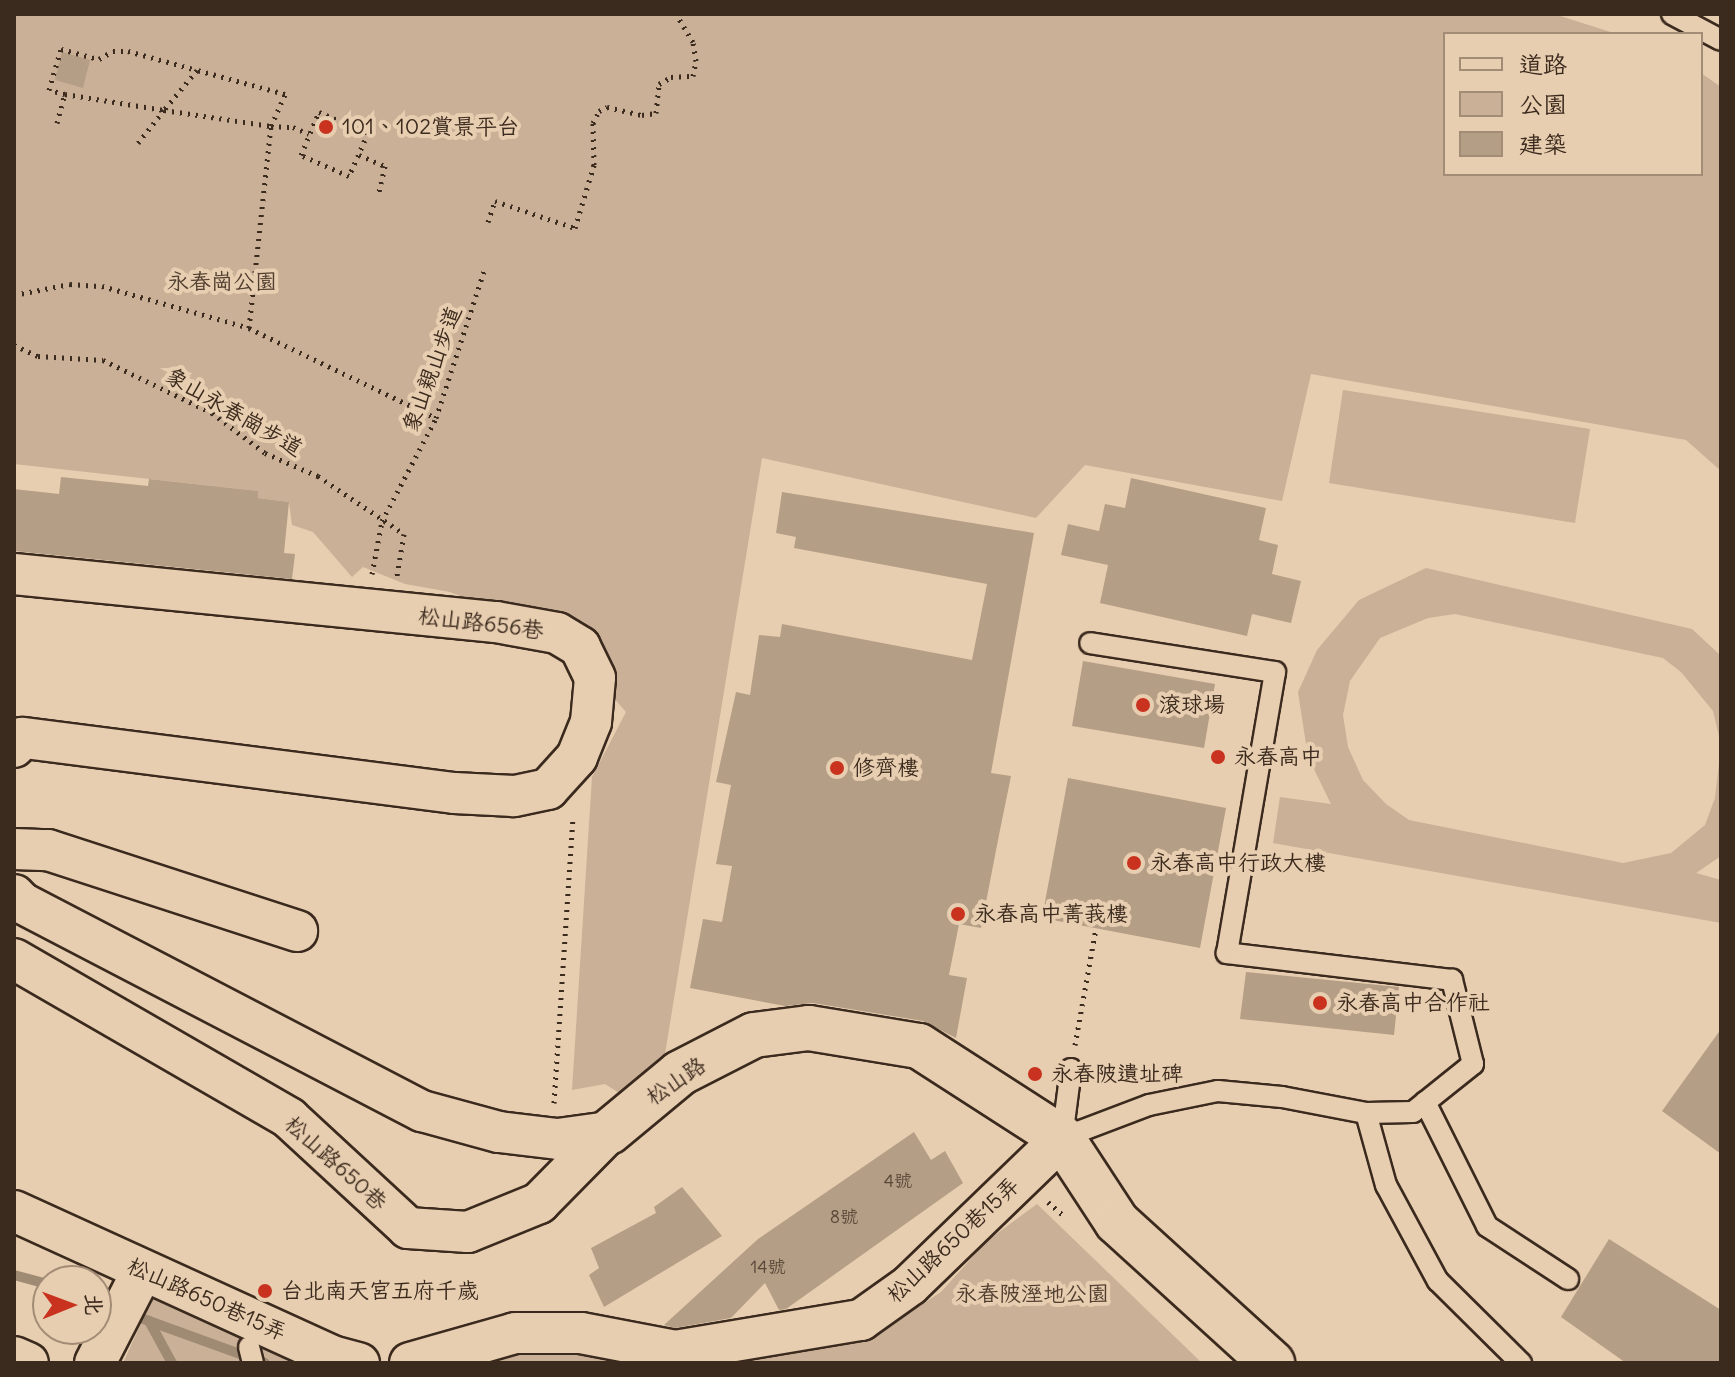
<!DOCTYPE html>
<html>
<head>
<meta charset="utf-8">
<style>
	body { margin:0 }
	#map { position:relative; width:1735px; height:1377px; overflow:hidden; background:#e8ceb0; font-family:Delius,"LXGW WenKai TC",sans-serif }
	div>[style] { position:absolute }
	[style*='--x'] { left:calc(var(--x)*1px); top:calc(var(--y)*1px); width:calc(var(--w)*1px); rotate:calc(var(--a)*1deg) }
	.green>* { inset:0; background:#c9b096 }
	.stream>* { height:10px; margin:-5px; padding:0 5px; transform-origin:5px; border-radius:5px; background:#9f8a73 }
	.building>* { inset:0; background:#b49e85 }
	.path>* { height:5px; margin-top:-2.5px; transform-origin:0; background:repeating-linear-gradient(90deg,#3b2a1e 0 2px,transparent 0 8px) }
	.roads { filter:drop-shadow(2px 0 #3b2a1e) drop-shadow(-2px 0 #3b2a1e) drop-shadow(0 2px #3b2a1e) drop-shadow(0 -2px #3b2a1e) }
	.service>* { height:20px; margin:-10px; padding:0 10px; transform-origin:10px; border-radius:10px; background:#e8ceb0 }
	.minor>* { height:40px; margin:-20px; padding:0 20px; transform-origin:20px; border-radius:20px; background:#e8ceb0 }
	.tertiary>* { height:44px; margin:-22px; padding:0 22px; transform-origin:22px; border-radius:22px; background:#e8ceb0 }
	.dots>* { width:22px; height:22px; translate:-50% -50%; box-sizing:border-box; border:4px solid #e8ceb0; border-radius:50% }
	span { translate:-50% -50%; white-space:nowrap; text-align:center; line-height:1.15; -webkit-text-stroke:8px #e8ceb0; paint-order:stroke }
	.number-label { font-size:18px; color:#594738 }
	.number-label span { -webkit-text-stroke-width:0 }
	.poi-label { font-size:22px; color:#3b2a1e }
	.left { translate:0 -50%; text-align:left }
	.park-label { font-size:22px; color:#503e30 }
	.street-label { font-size:22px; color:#3b2a1e }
	.frame { position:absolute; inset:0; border:16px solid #3b2a1e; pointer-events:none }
	.legend { position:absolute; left:1443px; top:32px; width:260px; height:144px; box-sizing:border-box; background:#e8ceb0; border:2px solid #a38c76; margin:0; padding:10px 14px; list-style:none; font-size:24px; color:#3b2a1e }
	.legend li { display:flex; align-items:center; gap:16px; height:40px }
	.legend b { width:40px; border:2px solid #a38c76 }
	.north { position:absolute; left:32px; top:1265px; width:80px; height:80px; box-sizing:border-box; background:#e8ceb0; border:2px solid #a38c76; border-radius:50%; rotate:89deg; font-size:22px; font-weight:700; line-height:32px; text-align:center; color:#3b2a1e }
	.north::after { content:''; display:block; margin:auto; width:28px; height:36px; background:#c8321e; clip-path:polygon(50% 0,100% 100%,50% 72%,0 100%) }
</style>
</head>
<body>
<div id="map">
	<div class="green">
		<i style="clip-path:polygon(14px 14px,1554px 14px,1617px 34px,1445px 34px,1445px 174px,1701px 174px,1701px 73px,1721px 87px,1721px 471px,1686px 440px,1311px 374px,1282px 501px,1085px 465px,1036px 518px,762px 458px,665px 1054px,627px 1098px,605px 1084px,572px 1090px,592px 777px,626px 712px,604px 687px,586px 625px,572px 618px,491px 608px,450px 592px,405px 584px,363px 567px,352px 577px,313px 532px,292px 525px,289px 502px,258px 498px,258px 491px,14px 464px)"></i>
		<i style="clip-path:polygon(1343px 390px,1590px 429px,1575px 523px,1329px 483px)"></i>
		<i style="clip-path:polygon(1426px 568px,1692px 629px,1721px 656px,1721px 745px,1713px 711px,1681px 672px,1663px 658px,1455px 614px,1428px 618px,1380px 638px,1350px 681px,1343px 715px,1348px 747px,1363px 780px,1386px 804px,1409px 820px,1623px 863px,1671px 853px,1705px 825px,1715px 798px,1721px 746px,1721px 856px,1696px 873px,1721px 880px,1721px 923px,1273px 843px,1280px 797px,1331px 804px,1308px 757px,1298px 692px,1317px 650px,1359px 600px)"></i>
		<i style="clip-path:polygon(1037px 1204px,1202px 1363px,726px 1363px,832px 1346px,892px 1324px,941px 1292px,987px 1241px)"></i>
		<i style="clip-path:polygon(153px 1297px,311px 1363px,123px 1363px)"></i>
		<i style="clip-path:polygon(565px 1348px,632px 1363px,487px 1363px,524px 1352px)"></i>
	</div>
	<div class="stream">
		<i style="--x:14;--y:1275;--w:35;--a:15"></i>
		<i style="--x:128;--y:1314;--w:22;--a:18"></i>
		<i style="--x:149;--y:1321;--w:48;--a:61.3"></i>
		<i style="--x:149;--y:1321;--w:123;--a:19.9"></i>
	</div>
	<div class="building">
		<i style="clip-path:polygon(62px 52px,90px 60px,83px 88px,55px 80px)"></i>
		<i style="clip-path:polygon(61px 477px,148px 486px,149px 479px,258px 491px,258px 498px,289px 502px,284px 553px,295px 554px,292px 579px,14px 551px,14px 489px,59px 494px)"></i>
		<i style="clip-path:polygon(1131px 478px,1266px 508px,1259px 540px,1278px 545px,1272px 574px,1301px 581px,1291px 623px,1252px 614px,1247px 636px,1100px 603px,1108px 565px,1061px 555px,1068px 524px,1099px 531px,1105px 504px,1125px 508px)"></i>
		<i style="clip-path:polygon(782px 492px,1034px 533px,991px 773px,1011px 776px,999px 835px,981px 928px,959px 924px,949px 975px,967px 978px,956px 1038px,923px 1021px,813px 1003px,785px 1006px,690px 988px,703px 919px,722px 922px,732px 866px,716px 864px,731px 785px,716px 782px,736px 692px,750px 695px,759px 635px,780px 637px,782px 624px,972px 660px,987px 584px,794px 548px,796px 537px,776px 533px)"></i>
		<i style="clip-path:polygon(1083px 661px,1215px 684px,1204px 748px,1072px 726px)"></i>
		<i style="clip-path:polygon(1068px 778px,1226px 808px,1200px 948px,1042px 918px)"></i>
		<i style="clip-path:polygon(1246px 972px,1399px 987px,1394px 1035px,1240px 1019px)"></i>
		<i style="clip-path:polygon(1721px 1029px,1721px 1154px,1662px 1111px)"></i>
		<i style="clip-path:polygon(914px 1132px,931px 1160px,945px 1151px,963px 1183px,786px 1309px,779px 1310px,765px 1283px,731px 1318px,675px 1328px,664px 1325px,758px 1239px)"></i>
		<i style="clip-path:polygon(682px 1187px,722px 1236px,604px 1307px,589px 1275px,599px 1268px,591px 1248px,656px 1213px,654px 1207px)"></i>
		<i style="clip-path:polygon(1609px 1239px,1721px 1310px,1721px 1363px,1626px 1363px,1561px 1317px)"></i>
	</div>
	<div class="path">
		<i style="--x:65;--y:94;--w:16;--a:-166"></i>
		<i style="--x:49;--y:90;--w:43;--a:-73.7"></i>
		<i style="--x:61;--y:49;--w:39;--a:15"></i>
		<i style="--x:99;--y:59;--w:16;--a:-30"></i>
		<i style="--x:113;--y:51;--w:15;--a:0"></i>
		<i style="--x:128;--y:51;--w:72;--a:15.4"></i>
		<i style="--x:319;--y:112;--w:53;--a:23.2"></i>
		<i style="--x:368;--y:133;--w:47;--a:113.8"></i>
		<i style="--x:349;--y:176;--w:52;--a:-156.4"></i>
		<i style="--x:301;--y:155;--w:47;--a:-67.3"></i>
		<i style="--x:57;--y:123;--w:30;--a:-75"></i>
		<i style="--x:65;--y:94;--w:100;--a:9.2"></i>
		<i style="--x:164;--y:110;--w:108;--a:8.5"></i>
		<i style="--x:271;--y:126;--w:35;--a:-66"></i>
		<i style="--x:285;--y:94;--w:91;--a:-164.7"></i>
		<i style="--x:197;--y:70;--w:52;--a:129.5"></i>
		<i style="--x:164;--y:110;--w:42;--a:128.2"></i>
		<i style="--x:359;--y:155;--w:28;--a:23"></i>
		<i style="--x:385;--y:166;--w:31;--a:103"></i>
		<i style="--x:488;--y:222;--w:22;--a:-72"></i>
		<i style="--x:495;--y:201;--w:84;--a:18.6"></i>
		<i style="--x:575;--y:228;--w:66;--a:-73.2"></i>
		<i style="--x:594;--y:165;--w:42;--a:-91.4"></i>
		<i style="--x:593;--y:123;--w:13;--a:-63"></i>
		<i style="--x:599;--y:111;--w:9;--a:-27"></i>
		<i style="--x:607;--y:107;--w:36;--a:13"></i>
		<i style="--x:642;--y:115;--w:14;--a:-8"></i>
		<i style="--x:656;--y:113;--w:29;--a:-84"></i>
		<i style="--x:659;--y:84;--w:14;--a:-30"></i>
		<i style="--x:671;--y:77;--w:22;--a:-3"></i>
		<i style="--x:693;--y:76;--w:15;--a:-79"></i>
		<i style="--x:696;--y:61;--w:19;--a:-99"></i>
		<i style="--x:693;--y:42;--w:33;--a:-121"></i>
		<i style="--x:14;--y:295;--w:57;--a:-11.1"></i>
		<i style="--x:70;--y:284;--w:32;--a:4"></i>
		<i style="--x:102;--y:286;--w:153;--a:15.9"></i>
		<i style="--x:249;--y:328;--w:208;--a:25.7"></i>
		<i style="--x:249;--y:328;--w:203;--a:-83.8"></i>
		<i style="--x:271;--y:126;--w:22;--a:3"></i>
		<i style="--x:293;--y:127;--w:17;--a:24"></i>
		<i style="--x:14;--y:345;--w:26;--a:25"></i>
		<i style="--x:38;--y:356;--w:65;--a:3.5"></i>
		<i style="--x:103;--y:360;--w:121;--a:25.9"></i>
		<i style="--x:212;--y:413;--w:66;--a:37"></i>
		<i style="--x:265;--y:453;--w:58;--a:23.5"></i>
		<i style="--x:318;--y:476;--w:104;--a:34"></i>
		<i style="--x:404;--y:534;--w:43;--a:99.5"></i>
		<i style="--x:372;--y:574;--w:54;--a:-79.3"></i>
		<i style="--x:382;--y:521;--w:116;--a:-62.3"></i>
		<i style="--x:436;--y:418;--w:158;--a:-71.9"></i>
		<i style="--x:1075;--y:1045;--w:119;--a:-79.8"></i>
		<i style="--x:554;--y:1103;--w:287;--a:-86.2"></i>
		<i style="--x:1048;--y:1202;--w:23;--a:41"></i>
	</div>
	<div class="roads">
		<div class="service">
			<i style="--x:1672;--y:14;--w:55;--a:28"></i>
			<i style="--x:1071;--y:1069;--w:70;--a:97.4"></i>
			<i style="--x:1062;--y:1138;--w:93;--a:-20.8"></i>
			<i style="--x:1149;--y:1105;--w:70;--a:-11.5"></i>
			<i style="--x:1218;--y:1091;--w:64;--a:5.4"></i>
			<i style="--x:1282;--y:1097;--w:86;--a:10.8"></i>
			<i style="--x:1366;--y:1113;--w:47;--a:-1.2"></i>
			<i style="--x:1413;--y:1112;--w:77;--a:-38.7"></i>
			<i style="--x:1473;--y:1064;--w:87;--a:-104"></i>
			<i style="--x:1452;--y:980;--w:227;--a:-173.2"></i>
			<i style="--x:1227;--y:953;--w:285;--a:-80.3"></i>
			<i style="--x:1275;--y:672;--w:187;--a:-171.1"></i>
			<i style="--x:1425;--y:1102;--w:139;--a:63.4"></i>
			<i style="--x:1487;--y:1226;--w:97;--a:33.2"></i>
			<i style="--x:1366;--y:1113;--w:75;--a:74.5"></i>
			<i style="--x:1386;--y:1185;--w:109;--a:61.6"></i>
			<i style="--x:1438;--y:1281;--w:117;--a:44.7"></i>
			<i style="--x:249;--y:1347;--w:16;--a:76"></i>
		</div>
		<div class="minor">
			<i style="--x:14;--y:574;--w:484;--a:5.7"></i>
			<i style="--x:496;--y:622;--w:62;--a:10.2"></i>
			<i style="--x:557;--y:633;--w:27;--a:31"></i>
			<i style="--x:580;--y:647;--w:34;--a:64"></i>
			<i style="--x:595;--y:678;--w:44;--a:95.2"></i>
			<i style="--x:591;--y:722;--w:38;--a:112"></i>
			<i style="--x:577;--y:757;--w:43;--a:132.2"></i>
			<i style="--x:548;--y:789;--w:35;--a:168"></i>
			<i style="--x:514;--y:796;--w:60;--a:-177.1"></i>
			<i style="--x:454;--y:793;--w:435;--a:-172.7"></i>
			<i style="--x:22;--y:738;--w:12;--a:132"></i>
			<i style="--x:14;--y:849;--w:34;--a:2"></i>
			<i style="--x:48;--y:850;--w:262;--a:18"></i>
			<i style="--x:14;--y:895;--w:11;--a:45"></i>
			<i style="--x:22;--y:903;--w:451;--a:27.5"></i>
			<i style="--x:422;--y:1111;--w:80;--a:15.3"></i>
			<i style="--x:499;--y:1132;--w:59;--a:6.8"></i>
			<i style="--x:558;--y:1139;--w:51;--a:-7.8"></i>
			<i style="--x:14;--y:959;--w:318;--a:30"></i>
			<i style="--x:289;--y:1118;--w:162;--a:42.7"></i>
			<i style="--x:408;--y:1228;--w:60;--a:3.8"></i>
			<i style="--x:468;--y:1232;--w:77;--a:-22.2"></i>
			<i style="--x:539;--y:1203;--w:100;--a:-45.4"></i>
			<i style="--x:14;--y:1211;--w:349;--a:24.5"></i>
			<i style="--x:332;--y:1356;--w:28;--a:15"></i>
			<i style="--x:14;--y:1357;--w:15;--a:23"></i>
			<i style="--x:95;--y:1363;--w:102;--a:-62.7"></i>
			<i style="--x:410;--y:1363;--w:109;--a:-15.9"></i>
			<i style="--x:515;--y:1333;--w:66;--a:0"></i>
			<i style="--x:581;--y:1333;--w:96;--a:10.8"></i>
			<i style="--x:675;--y:1351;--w:189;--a:-9.5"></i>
			<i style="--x:861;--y:1320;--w:60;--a:-35.5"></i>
			<i style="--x:910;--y:1285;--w:211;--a:-44"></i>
		</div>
		<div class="tertiary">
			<i style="--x:609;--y:1132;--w:92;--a:-39.7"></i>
			<i style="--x:680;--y:1073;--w:83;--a:-27.2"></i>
			<i style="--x:754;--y:1035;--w:55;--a:-7.3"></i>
			<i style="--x:809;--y:1028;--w:111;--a:9.3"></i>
			<i style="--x:919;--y:1046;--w:170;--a:32.8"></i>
			<i style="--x:1062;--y:1138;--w:100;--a:56.8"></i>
			<i style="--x:1117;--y:1222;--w:210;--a:42.3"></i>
		</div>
	</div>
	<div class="dots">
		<i style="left:326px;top:127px;background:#c8321e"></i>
		<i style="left:1143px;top:705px;background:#c8321e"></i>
		<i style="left:1218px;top:757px;background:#c8321e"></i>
		<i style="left:837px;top:768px;background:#c8321e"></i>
		<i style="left:1134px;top:863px;background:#c8321e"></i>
		<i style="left:958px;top:914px;background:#c8321e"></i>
		<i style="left:1320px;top:1003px;background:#c8321e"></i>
		<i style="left:1035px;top:1074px;background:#c8321e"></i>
		<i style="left:265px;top:1291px;background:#c8321e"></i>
	</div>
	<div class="number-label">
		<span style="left:898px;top:1181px">4號</span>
		<span style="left:844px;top:1217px">8號</span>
		<span style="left:768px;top:1267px">14號</span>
	</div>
	<div class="poi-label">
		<span class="left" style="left:342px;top:127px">101、102賞景平台</span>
		<span class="left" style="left:1159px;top:705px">滾球場</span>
		<span class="left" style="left:1234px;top:757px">永春高中</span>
		<span class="left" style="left:853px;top:768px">修齊樓</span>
		<span class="left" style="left:1150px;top:863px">永春高中行政大樓</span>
		<span class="left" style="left:974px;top:914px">永春高中菁莪樓</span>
		<span class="left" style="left:1336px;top:1003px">永春高中合作社</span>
		<span class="left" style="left:1051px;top:1074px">永春陂遺址碑</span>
		<span class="left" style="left:281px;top:1291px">台北南天宮五府千歲</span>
	</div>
	<div class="park-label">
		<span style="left:222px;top:282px">永春崗公園</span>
		<span style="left:1032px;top:1294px">永春陂溼地公園</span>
	</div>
	<div class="street-label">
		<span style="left:432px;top:369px;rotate:-70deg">象山親山步道</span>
		<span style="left:234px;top:412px;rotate:30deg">象山永春崗步道</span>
		<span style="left:481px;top:623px;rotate:7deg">松山路656巷</span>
		<span style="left:676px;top:1081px;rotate:-34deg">松山路</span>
		<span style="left:336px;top:1163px;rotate:42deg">松山路650巷</span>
		<span style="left:953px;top:1240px;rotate:-43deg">松山路650巷15弄</span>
		<span style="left:207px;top:1299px;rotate:24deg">松山路650巷15弄</span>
	</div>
	<div class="frame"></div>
	<ul class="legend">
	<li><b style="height:10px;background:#e8ceb0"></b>道路</li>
	<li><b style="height:22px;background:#c9b096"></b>公園</li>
	<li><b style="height:22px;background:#b49e85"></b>建築</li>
	</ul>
	<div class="north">北</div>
</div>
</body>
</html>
